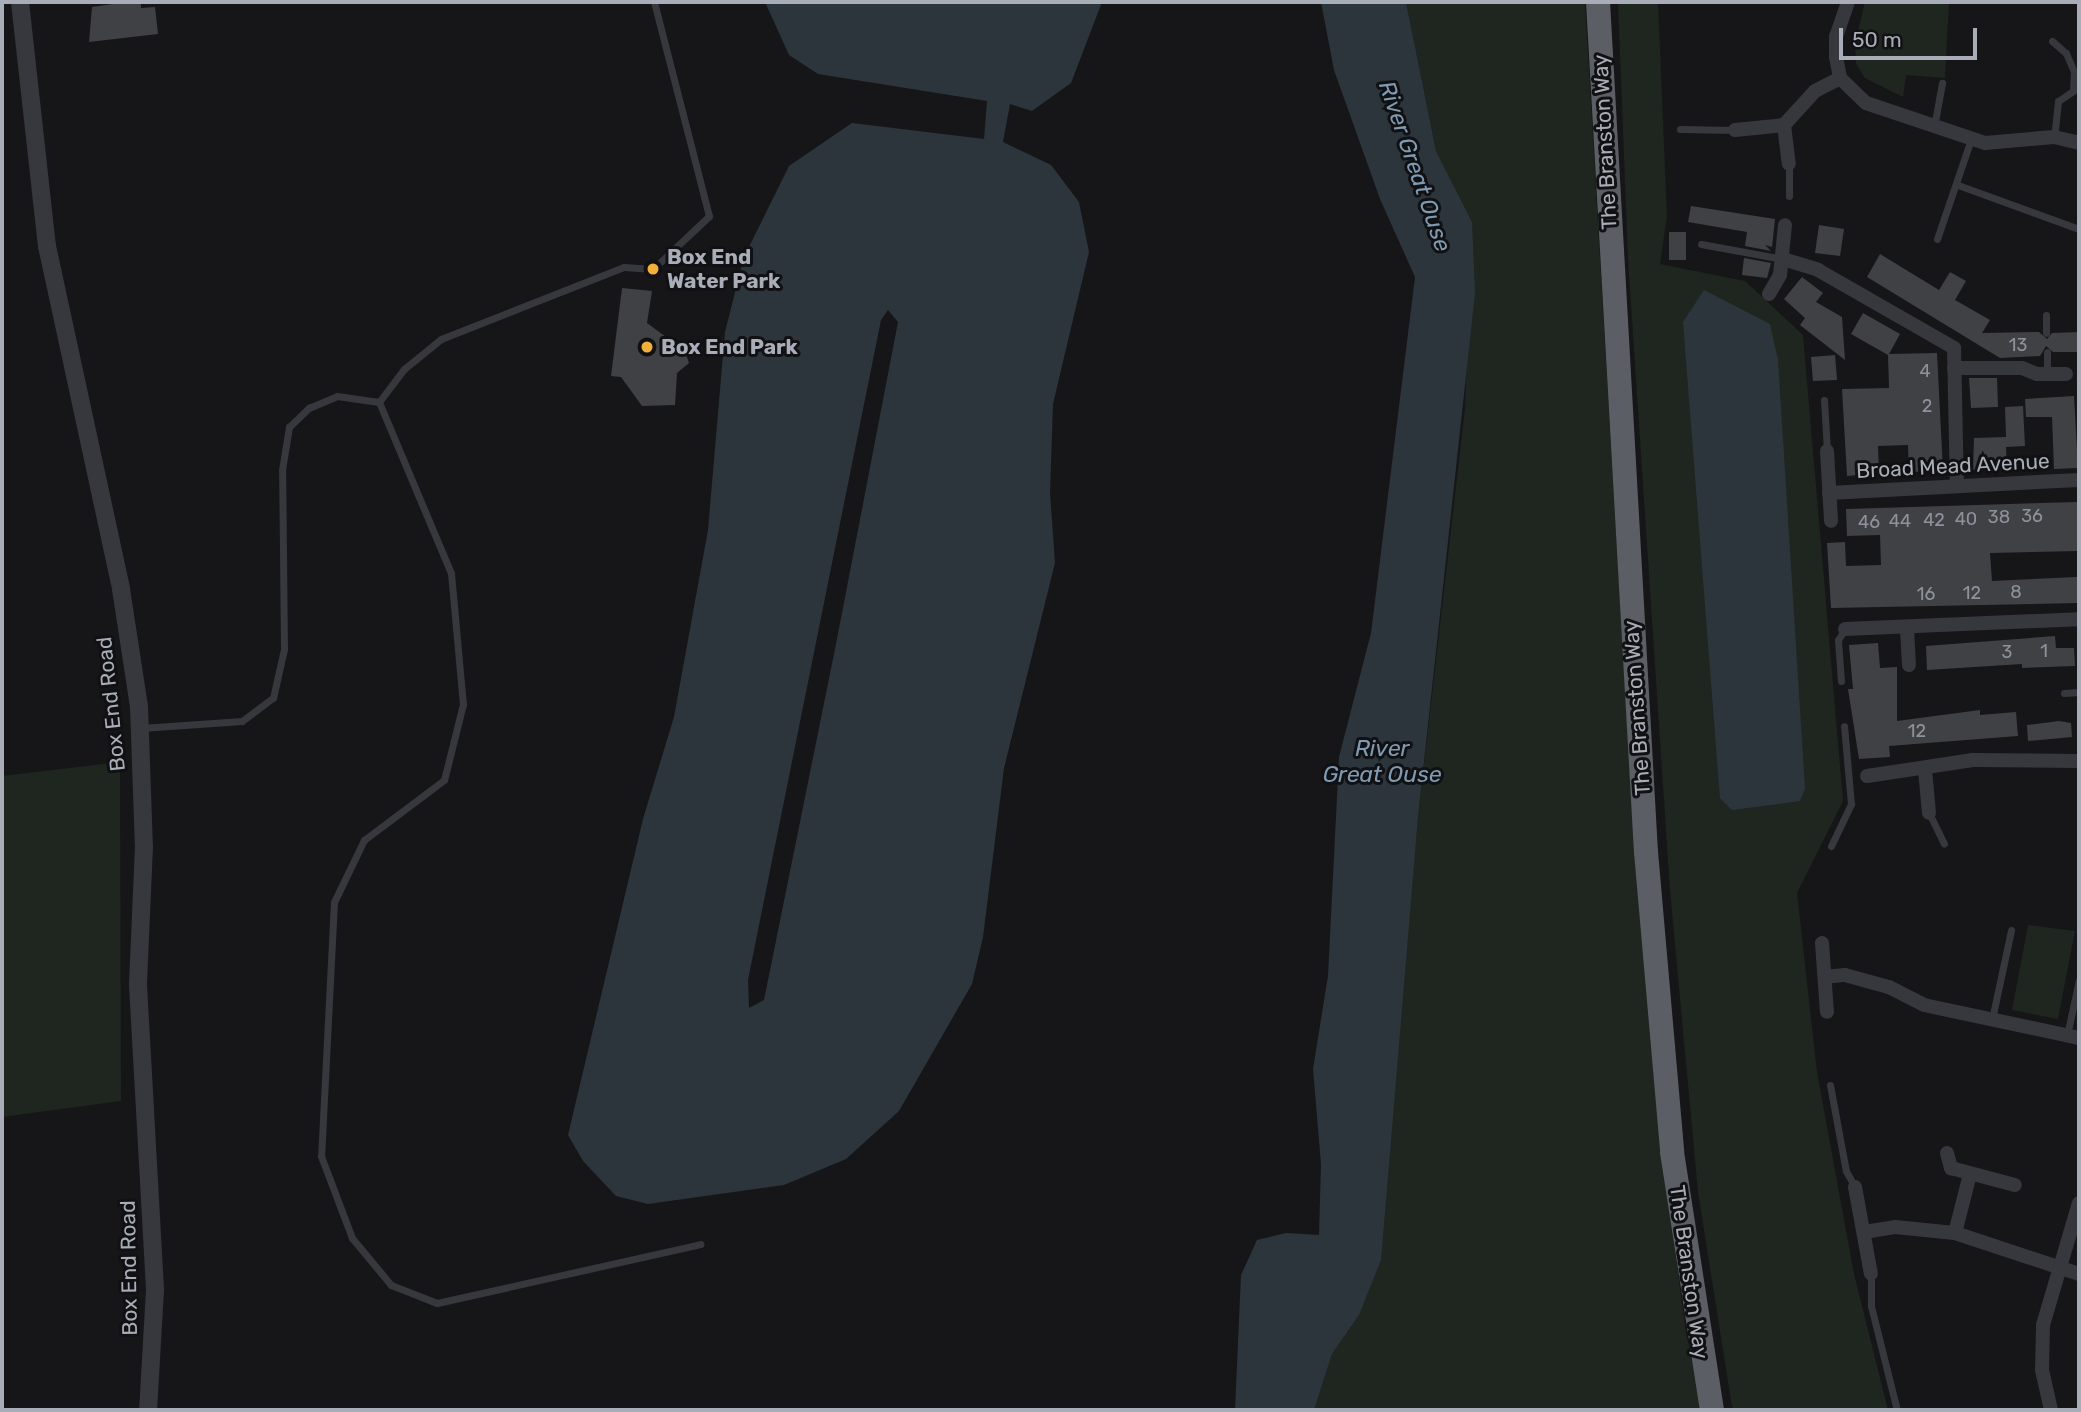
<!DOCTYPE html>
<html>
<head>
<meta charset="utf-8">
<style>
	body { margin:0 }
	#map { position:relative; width:2081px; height:1412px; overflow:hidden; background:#161618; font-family:Rubik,sans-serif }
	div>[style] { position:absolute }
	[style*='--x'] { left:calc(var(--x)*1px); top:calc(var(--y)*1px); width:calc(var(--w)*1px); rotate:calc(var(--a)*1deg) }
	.green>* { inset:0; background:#1e261f }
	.water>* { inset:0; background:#2c353c }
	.building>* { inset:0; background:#404145 }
	.service>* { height:7px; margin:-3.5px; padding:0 3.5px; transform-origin:3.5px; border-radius:3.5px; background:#37383d }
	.minor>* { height:14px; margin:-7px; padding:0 7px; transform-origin:7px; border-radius:7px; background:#37383d }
	.tertiary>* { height:18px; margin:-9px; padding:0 9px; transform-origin:9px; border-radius:9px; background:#37383d }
	.trunk>* { height:24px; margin:-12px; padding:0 12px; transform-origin:12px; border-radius:12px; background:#5b5e65 }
	.dots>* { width:19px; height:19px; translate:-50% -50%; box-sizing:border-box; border:4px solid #111113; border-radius:50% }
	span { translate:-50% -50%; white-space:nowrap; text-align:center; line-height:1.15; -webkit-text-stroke:6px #111113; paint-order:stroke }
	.number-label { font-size:18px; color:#8e929b }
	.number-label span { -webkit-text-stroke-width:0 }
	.street-label { font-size:21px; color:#a8adb8 }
	.poi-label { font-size:21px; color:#a8adb8; font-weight:700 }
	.left { translate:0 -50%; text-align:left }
	.water-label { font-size:23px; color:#7f9bb3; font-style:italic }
	.frame { position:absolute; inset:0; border:4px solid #a8adb8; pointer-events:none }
	.scale { position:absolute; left:1839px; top:28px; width:138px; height:32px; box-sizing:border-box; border:4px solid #a8adb8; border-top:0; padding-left:9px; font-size:21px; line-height:24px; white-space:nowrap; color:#a8adb8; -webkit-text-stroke:5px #111113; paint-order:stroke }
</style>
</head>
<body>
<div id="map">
	<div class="green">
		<i style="clip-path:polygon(1406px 2px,1585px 2px,1634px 841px,1661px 1145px,1686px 1334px,1704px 1410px,1314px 1410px,1332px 1354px,1359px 1315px,1394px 1082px,1418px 817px,1465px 408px,1472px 222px,1436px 151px)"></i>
		<i style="clip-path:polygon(1618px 2px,1658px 2px,1667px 216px,1660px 264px,1745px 281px,1803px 335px,1843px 801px,1797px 893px,1817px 1072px,1854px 1274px,1888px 1410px,1733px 1410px,1731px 1400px,1698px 1192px,1670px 890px,1628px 259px)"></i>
		<i style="clip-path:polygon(1865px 2px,1949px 2px,1945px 78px,1906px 75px,1903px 97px,1865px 78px,1856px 64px,1855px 43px)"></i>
		<i style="clip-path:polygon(120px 762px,121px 1101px,2px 1117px,2px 776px)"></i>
		<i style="clip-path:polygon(2028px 925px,2075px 931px,2058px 1019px,2012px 1010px)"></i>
	</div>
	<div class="water">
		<i style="clip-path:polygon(evenodd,765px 2px,1102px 2px,1071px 83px,1032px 111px,1010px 104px,1003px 142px,1051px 165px,1079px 202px,1089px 252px,1053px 404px,1050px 493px,1055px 563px,1004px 768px,983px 937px,972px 984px,899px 1111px,846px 1159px,784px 1185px,648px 1204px,616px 1196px,583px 1161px,568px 1135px,643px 819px,674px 717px,708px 530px,725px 332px,744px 257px,789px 166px,852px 123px,984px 139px,987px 101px,818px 74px,789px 55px,765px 2px,888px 310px,898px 322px,837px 639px,764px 1000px,749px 1008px,748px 980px,881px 320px,888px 310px)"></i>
		<i style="clip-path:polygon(1321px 2px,1406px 2px,1436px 151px,1472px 222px,1475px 293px,1418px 817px,1381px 1260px,1359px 1315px,1332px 1354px,1314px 1410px,1235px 1410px,1241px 1275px,1257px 1240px,1286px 1233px,1319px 1235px,1321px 1164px,1313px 1069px,1328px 976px,1339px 757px,1371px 633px,1415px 277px,1380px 199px,1334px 70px)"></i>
		<i style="clip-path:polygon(1704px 290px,1770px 324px,1778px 360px,1805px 789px,1800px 801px,1732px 810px,1720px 798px,1683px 322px)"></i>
	</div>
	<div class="building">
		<i style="clip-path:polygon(126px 2px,141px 2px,141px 8px,155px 7px,158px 34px,89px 42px,92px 7px)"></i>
		<i style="clip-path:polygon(1691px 206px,1775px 219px,1772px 247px,1765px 245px,1771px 251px,1745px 246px,1747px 232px,1688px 222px)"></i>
		<i style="clip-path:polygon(1819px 225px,1844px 229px,1840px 256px,1815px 253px)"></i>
		<i style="clip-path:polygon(1669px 232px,1686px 232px,1686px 260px,1669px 260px)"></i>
		<i style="clip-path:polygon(1880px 254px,1939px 290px,1950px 272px,1966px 281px,1955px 300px,1990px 320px,1982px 333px,2039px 332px,2047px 339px,2052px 333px,2079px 332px,2079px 352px,2053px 352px,2046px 346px,2040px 356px,2000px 358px,1867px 277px)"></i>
		<i style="clip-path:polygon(1744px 258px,1771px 263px,1767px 278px,1742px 275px)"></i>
		<i style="clip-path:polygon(1802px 277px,1823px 293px,1816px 302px,1842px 317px,1845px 360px,1800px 325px,1805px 318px,1784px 299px)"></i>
		<i style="clip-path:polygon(622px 288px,652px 291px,647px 323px,685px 351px,689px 363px,677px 373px,675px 405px,642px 406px,621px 377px,611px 376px)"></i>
		<i style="clip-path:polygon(1863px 313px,1900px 334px,1889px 354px,1937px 353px,1943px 471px,1909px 472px,1908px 445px,1878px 446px,1879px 473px,1847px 476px,1842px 389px,1889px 388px,1888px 355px,1851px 334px)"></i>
		<i style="clip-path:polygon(1835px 355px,1837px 380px,1813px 381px,1811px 357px)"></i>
		<i style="clip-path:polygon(1969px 378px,1997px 378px,1998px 407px,1971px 408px)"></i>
		<i style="clip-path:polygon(2074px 396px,2078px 468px,2054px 469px,2052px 417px,2026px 417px,2025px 399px)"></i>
		<i style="clip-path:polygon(2023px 406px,2025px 446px,2006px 447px,2007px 469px,1973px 470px,1974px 438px,2006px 437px,2005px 407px)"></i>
		<i style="clip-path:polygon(2077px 502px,2079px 551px,1990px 553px,1992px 581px,2077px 577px,2078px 603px,1831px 608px,1827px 543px,1845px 542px,1846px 566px,1881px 565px,1880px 535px,1847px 536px,1846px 509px)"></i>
		<i style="clip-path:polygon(2055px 636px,2056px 648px,2074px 648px,2075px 666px,2022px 668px,2022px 664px,1927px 670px,1926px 646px)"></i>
		<i style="clip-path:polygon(1878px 643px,1880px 668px,1897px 667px,1897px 721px,1980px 710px,1980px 715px,2016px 712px,2018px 736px,1889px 746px,1890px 757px,1859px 759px,1848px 689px,1853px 689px,1849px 645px)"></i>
		<i style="clip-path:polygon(2059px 721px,2071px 723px,2072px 737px,2028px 741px,2027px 725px)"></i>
	</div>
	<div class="service">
		<i style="--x:2052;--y:41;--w:18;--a:41"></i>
		<i style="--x:2066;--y:53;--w:21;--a:67"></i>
		<i style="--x:2074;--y:72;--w:19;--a:93"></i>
		<i style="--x:2073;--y:91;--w:18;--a:146"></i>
		<i style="--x:2058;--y:101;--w:36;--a:96"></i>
		<i style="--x:1934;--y:127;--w:45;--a:-79.7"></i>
		<i style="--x:1680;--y:129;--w:55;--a:1"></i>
		<i style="--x:1789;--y:164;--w:32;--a:90"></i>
		<i style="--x:1958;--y:185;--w:129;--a:20"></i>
		<i style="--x:1937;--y:239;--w:106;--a:-71.2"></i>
		<i style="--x:1701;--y:244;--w:83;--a:10.4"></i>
		<i style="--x:2046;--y:315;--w:18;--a:90"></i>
		<i style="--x:2047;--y:352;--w:22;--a:90"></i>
		<i style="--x:1824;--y:400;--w:51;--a:86.6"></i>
		<i style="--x:379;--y:402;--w:186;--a:67.2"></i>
		<i style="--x:451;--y:573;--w:132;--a:84.8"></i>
		<i style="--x:463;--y:704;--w:78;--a:104"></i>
		<i style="--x:444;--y:780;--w:100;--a:143.1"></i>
		<i style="--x:364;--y:840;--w:69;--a:115.8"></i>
		<i style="--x:334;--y:902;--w:254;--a:92.9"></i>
		<i style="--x:321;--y:1156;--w:88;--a:69.3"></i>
		<i style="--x:352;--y:1238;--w:61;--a:50.3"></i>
		<i style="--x:391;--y:1285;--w:49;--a:21.4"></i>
		<i style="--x:437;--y:1303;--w:270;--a:-12.6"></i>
		<i style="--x:1841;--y:681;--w:41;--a:-94.2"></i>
		<i style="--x:1838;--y:640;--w:13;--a:-58"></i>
		<i style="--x:2064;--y:693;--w:15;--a:-4"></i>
		<i style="--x:141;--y:728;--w:101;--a:-4"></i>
		<i style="--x:242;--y:721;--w:39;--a:-37"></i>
		<i style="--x:273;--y:698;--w:50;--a:-77.3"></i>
		<i style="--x:284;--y:649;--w:179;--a:-90.6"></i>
		<i style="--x:282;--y:470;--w:44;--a:-80.8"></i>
		<i style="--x:289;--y:427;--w:28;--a:-44"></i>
		<i style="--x:309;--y:408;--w:30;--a:-23"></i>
		<i style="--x:337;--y:396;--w:42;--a:8.1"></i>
		<i style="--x:379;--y:402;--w:41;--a:-52.9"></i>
		<i style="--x:404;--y:369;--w:48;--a:-39"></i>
		<i style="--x:441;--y:339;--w:197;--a:-21.5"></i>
		<i style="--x:624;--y:267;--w:29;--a:4"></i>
		<i style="--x:653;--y:269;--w:77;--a:-43.4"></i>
		<i style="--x:709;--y:216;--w:221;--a:-104.4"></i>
		<i style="--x:1929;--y:813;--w:34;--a:64"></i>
		<i style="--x:1831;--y:846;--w:47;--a:-64.5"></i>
		<i style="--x:1851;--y:804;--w:78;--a:-95.1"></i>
		<i style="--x:1992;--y:1019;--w:91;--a:-77.9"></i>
		<i style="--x:2067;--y:1035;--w:56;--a:-77.7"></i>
		<i style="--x:1830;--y:1085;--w:87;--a:79.5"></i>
		<i style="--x:1846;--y:1171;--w:18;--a:61"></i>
		<i style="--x:1871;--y:1274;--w:32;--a:90"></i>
		<i style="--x:1871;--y:1306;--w:107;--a:76"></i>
	</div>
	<div class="minor">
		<i style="--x:1848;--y:2;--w:36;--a:109"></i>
		<i style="--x:1836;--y:36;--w:21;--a:90"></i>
		<i style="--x:1836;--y:57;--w:21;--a:79"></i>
		<i style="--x:1840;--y:78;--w:36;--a:44"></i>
		<i style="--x:1866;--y:103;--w:126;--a:18.6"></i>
		<i style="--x:1985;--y:143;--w:69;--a:-5"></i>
		<i style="--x:2054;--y:137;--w:26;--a:13"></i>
		<i style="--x:1784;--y:125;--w:39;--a:83"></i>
		<i style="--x:1735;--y:130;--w:49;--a:-5.8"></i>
		<i style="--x:1784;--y:125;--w:46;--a:-47.6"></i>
		<i style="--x:1815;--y:91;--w:28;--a:-27"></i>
		<i style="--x:1783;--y:259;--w:37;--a:17"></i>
		<i style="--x:1818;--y:270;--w:157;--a:29.8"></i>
		<i style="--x:1954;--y:348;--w:138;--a:88.8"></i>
		<i style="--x:1769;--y:294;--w:22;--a:-60"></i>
		<i style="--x:1780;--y:275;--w:50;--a:-84.3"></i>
		<i style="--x:1954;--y:368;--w:68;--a:0"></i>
		<i style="--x:2022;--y:368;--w:16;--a:22"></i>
		<i style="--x:2037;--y:374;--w:29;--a:0"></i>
		<i style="--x:1827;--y:451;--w:70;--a:86.7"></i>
		<i style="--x:1829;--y:493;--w:250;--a:-3"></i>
		<i style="--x:1907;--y:628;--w:37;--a:87"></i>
		<i style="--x:1845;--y:629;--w:234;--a:-2.4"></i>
		<i style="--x:1925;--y:770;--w:43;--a:84.7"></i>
		<i style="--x:1867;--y:776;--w:107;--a:-8.6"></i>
		<i style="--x:1973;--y:760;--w:106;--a:0.5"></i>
		<i style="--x:1822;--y:943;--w:69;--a:85.9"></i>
		<i style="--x:1825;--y:977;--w:20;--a:-6"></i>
		<i style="--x:1845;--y:975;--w:46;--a:15.3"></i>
		<i style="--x:1889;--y:987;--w:39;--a:27"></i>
		<i style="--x:1924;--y:1005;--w:158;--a:12"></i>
		<i style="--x:1947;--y:1153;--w:16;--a:75"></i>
		<i style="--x:1951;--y:1168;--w:66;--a:14.9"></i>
		<i style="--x:1855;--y:1187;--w:88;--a:79.6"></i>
		<i style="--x:1864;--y:1232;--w:31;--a:-9"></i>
		<i style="--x:1895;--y:1227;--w:60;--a:5.7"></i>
		<i style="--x:1955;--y:1233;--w:131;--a:18.3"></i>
		<i style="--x:1955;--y:1233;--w:61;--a:-75.7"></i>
		<i style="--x:2051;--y:1410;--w:41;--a:-102.7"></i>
		<i style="--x:2042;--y:1370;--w:45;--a:-88.7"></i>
		<i style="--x:2043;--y:1325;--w:127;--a:-73.6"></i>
	</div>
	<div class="tertiary">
		<i style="--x:20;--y:2;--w:245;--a:83.7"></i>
		<i style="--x:47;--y:246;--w:351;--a:77.8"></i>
		<i style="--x:121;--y:589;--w:118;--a:81.3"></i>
		<i style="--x:139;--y:706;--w:140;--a:88"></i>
		<i style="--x:144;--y:846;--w:139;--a:92.5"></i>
		<i style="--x:138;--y:985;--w:305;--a:86.8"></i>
		<i style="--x:155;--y:1290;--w:120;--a:93.3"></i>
	</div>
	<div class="trunk">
		<i style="--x:1598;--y:2;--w:851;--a:86.77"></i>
		<i style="--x:1646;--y:852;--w:301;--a:85"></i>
		<i style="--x:1672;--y:1152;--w:261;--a:81.2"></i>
	</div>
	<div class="dots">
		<i style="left:653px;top:269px;background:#f2b134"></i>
		<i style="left:647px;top:347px;background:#f2b134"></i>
	</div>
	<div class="number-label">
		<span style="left:2018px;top:345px">13</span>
		<span style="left:1925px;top:371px">4</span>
		<span style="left:1927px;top:406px">2</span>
		<span style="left:2032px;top:516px">36</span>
		<span style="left:1999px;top:517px">38</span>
		<span style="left:1966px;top:519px">40</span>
		<span style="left:1934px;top:520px">42</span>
		<span style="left:1900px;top:521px">44</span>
		<span style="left:1869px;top:522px">46</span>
		<span style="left:2016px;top:592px">8</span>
		<span style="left:1972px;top:593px">12</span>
		<span style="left:1926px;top:594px">16</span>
		<span style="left:2044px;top:651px">1</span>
		<span style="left:2007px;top:652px">3</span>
		<span style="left:1917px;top:731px">12</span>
	</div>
	<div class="street-label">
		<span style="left:1605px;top:142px;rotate:-93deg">The Branston Way</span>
		<span style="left:1953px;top:466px;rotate:-3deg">Broad Mead Avenue</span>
		<span style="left:111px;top:704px;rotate:-96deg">Box End Road</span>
		<span style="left:1637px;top:708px;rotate:-94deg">The Branston Way</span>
		<span style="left:129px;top:1268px;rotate:-91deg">Box End Road</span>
		<span style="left:1689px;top:1272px;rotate:82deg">The Branston Way</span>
	</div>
	<div class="poi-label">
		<span class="left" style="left:667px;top:269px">Box End<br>Water Park</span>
		<span class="left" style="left:661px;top:347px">Box End Park</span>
	</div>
	<div class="water-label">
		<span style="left:1415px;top:166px;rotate:71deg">River Great Ouse</span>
		<span style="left:1382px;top:761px">River<br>Great Ouse</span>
	</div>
	<div class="frame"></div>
	<div class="scale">50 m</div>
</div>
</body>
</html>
